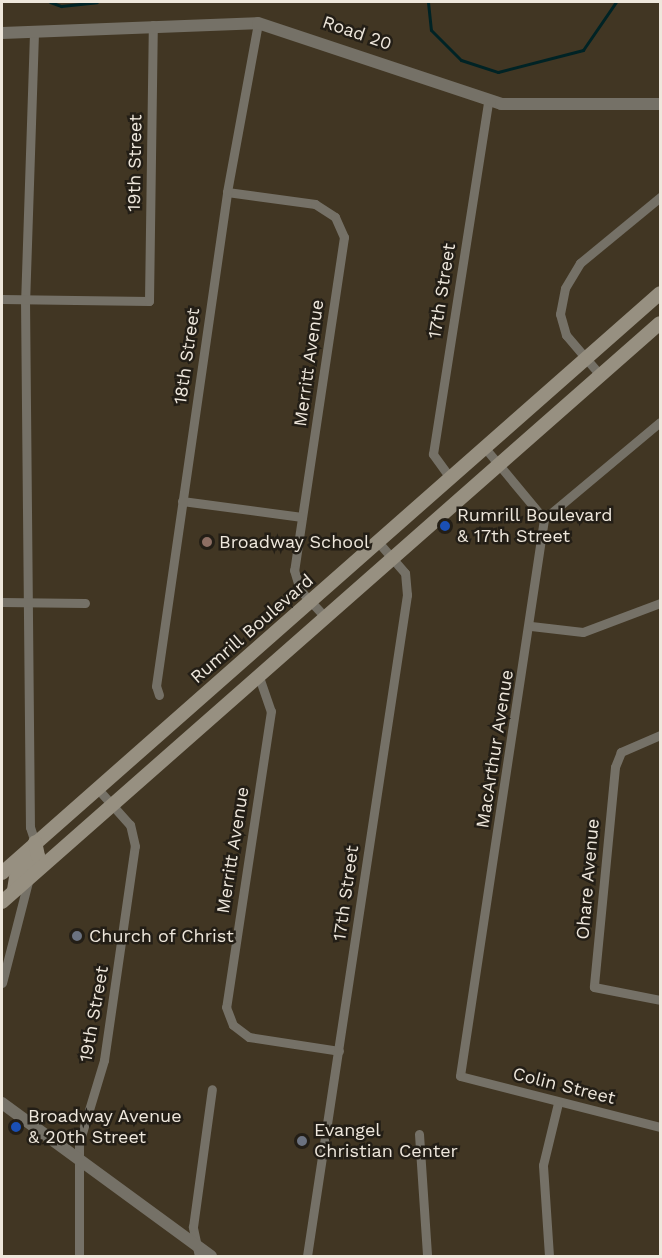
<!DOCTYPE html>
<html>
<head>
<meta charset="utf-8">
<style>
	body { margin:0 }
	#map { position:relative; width:662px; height:1258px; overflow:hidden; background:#413623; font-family:"Work Sans",sans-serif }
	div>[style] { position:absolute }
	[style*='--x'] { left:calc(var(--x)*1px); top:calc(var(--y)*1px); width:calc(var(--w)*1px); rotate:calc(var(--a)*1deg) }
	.stream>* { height:3px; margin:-1.5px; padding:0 1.5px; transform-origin:1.5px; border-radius:1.5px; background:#002325 }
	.minor>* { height:9px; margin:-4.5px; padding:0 4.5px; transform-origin:4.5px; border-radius:4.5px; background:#757167 }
	.tertiary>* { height:12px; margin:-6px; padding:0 6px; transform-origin:6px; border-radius:6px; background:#757167 }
	.secondary>* { height:14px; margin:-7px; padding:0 7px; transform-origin:7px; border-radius:7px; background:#979081 }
	.dots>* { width:16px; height:16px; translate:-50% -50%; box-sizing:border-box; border:3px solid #231e16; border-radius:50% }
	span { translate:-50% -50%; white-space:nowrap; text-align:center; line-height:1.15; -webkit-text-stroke:5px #231e16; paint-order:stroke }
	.street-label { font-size:18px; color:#eee7dc }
	.poi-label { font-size:18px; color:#eee7dc }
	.left { translate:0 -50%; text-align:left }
	.frame { position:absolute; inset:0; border:3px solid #eee7dc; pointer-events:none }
</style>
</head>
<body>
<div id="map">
	<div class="stream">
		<i style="--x:50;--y:2;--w:12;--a:20"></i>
		<i style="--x:61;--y:6;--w:36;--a:-6"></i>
		<i style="--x:428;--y:2;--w:28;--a:84"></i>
		<i style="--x:431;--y:30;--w:42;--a:45"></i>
		<i style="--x:461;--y:60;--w:39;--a:18"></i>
		<i style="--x:498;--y:72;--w:88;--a:-14.5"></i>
		<i style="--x:583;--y:50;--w:58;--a:-55.5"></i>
	</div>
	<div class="minor">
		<i style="--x:34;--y:33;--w:266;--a:91.9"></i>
		<i style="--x:25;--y:299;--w:528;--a:89.46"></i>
		<i style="--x:30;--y:827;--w:16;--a:72"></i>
		<i style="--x:227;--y:192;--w:89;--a:7.8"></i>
		<i style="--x:315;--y:204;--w:24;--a:33"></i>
		<i style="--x:335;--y:217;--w:22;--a:66"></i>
		<i style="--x:344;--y:237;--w:337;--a:98.5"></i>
		<i style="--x:294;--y:570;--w:21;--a:73"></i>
		<i style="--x:300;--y:590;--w:37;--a:47"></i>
		<i style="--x:2;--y:299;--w:147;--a:0.8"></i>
		<i style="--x:149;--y:301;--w:276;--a:-89.2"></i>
		<i style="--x:601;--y:376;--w:54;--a:-130.5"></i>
		<i style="--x:566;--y:335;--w:22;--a:-106"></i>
		<i style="--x:560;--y:314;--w:26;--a:-79"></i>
		<i style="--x:565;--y:288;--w:29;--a:-59"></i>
		<i style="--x:580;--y:263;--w:104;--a:-39.5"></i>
		<i style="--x:485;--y:448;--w:92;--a:50.3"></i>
		<i style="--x:544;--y:519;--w:563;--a:98.58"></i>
		<i style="--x:460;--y:1076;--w:206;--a:14.3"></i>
		<i style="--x:451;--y:479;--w:31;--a:-126"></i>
		<i style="--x:433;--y:454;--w:357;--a:-81.1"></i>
		<i style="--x:182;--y:501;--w:121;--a:7.6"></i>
		<i style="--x:544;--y:519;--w:151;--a:-39.9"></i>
		<i style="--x:2;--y:602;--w:83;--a:0.7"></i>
		<i style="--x:531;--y:626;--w:52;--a:6.6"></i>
		<i style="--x:583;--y:632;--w:82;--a:-20.6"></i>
		<i style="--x:259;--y:677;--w:36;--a:71"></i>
		<i style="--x:271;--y:711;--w:299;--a:98.6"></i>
		<i style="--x:226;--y:1007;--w:19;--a:69"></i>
		<i style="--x:233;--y:1025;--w:20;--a:37"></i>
		<i style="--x:249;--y:1037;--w:91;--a:8.8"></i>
		<i style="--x:159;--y:695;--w:9;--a:-108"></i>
		<i style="--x:156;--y:686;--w:499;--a:-81.8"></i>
		<i style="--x:227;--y:192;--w:172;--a:-79.6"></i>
		<i style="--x:660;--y:735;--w:43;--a:156.4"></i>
		<i style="--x:621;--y:752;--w:16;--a:112"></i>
		<i style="--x:615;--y:767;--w:221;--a:95.5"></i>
		<i style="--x:594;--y:987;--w:67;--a:11.1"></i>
		<i style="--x:2;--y:983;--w:108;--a:-75.6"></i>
		<i style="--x:419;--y:1134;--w:122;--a:86.2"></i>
		<i style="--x:79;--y:1256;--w:113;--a:-90"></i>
		<i style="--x:79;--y:1143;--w:87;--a:-73.2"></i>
		<i style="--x:104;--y:1060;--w:216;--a:-81.8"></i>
		<i style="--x:135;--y:846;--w:22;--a:-103"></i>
		<i style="--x:130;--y:825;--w:50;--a:-131.7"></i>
		<i style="--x:199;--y:1256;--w:30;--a:-102"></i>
		<i style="--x:193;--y:1227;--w:139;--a:-82.2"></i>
		<i style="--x:307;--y:1256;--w:669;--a:-81.4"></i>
		<i style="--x:407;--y:595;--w:22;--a:-95"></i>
		<i style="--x:405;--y:573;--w:40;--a:-131"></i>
		<i style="--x:549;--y:1256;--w:91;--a:-93.8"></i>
		<i style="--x:543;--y:1165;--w:64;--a:-76.4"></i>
	</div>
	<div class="tertiary">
		<i style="--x:2;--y:33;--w:256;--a:-2.2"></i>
		<i style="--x:258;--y:23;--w:256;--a:18.4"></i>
		<i style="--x:501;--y:104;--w:159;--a:0"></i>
		<i style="--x:2;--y:1103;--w:259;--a:36.2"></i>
	</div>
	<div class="secondary">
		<i style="--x:2;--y:873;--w:877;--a:-41.39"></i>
		<i style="--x:14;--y:890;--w:12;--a:-81"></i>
		<i style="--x:16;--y:878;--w:31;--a:-45"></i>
		<i style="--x:38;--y:856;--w:14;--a:-102"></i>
		<i style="--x:2;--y:902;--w:876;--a:-41.35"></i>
	</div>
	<div class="dots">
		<i style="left:445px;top:526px;background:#1a4fb4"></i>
		<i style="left:207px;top:542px;background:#8d6e63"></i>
		<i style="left:77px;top:936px;background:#6b7280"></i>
		<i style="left:16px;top:1127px;background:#1a4fb4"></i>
		<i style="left:302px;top:1141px;background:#6b7280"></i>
	</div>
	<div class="street-label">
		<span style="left:357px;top:33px;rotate:19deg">Road 20</span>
		<span style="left:135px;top:163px;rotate:-89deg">19th Street</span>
		<span style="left:442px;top:291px;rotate:-81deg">17th Street</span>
		<span style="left:187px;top:356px;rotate:-82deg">18th Street</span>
		<span style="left:309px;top:363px;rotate:-82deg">Merritt Avenue</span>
		<span style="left:252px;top:629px;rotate:-41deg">Rumrill Boulevard</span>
		<span style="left:495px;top:749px;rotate:-81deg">MacArthur Avenue</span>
		<span style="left:233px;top:850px;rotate:-81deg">Merritt Avenue</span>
		<span style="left:588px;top:879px;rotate:-85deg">Ohare Avenue</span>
		<span style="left:346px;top:893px;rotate:-82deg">17th Street</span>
		<span style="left:94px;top:1014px;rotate:-80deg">19th Street</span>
		<span style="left:564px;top:1086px;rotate:14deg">Colin Street</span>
	</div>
	<div class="poi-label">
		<span class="left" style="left:457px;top:526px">Rumrill Boulevard<br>&amp; 17th Street</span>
		<span class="left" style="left:219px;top:542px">Broadway School</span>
		<span class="left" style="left:89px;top:936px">Church of Christ</span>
		<span class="left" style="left:28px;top:1127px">Broadway Avenue<br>&amp; 20th Street</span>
		<span class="left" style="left:314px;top:1141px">Evangel<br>Christian Center</span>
	</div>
	<div class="frame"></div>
</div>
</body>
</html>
